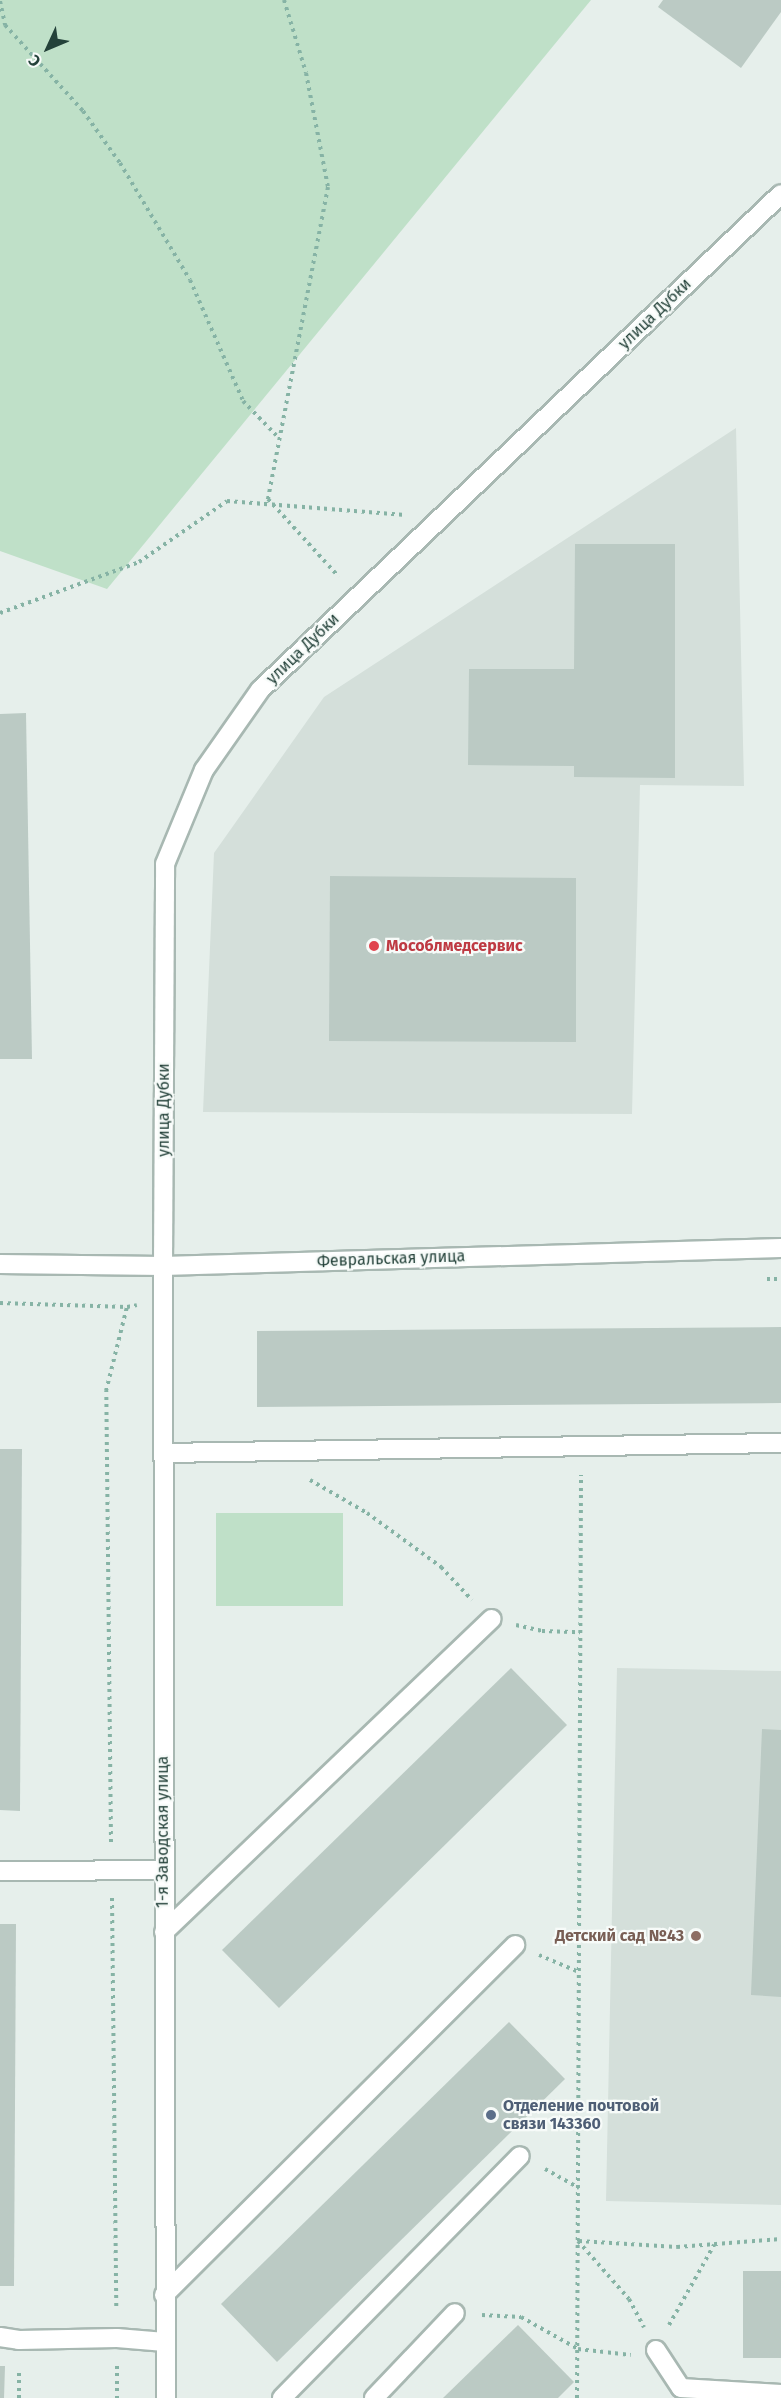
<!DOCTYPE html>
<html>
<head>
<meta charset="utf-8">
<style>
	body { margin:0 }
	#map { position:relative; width:781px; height:2398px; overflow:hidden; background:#e6efeb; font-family:"Fira Sans",sans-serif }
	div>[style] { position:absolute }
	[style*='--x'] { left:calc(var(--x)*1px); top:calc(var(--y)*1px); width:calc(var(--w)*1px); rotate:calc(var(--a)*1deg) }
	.built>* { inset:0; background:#d4dfda }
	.green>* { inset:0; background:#bfe0c8 }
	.building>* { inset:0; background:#bbcac4 }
	.path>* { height:4px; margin-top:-2px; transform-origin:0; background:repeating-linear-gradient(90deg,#86b3a5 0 3px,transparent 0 7.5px) }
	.roads { filter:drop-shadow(2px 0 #a8b8b2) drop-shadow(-2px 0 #a8b8b2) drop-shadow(0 2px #a8b8b2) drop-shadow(0 -2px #a8b8b2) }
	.lane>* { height:18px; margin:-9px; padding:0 9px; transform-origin:9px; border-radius:9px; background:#fff }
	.street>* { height:18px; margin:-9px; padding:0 9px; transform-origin:9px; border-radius:9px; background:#fff }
	.secondary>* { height:18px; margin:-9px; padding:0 9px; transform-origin:9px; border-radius:9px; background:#fff }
	.dots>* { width:16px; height:16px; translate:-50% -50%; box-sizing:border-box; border:3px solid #f7fbf9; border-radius:50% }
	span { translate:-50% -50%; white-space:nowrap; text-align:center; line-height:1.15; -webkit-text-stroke:4.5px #f7fbf9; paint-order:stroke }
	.street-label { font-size:16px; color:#24423a }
	.health-label { font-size:16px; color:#be3a42; font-weight:700 }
	.left { translate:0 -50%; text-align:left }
	.education-label { font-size:16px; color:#785e54; font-weight:700 }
	.right { translate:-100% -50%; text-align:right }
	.service-label { font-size:16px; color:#4e5e75; font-weight:700 }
	.north { position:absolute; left:18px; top:18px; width:60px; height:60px; -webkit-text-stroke:4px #f7fbf9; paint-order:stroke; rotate:226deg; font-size:16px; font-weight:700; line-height:24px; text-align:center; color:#24423a }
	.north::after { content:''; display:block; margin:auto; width:21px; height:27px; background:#24423a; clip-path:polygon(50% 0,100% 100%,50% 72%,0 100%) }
</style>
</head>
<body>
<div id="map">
	<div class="built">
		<i style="clip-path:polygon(736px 428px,744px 786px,640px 785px,632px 1114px,203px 1112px,214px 853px,324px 697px)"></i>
		<i style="clip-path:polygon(617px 1668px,781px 1671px,781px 2205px,606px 2201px)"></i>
	</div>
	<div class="green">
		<i style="clip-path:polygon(0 0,591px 0,107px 589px,0 551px)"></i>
		<i style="clip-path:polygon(216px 1513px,343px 1513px,343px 1606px,216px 1606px)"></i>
	</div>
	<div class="building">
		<i style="clip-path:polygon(663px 0,781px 0,781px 12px,741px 68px,658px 7px)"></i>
		<i style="clip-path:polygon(575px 544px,675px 544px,675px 778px,574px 777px,574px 766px,468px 765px,469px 669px,574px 669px)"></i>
		<i style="clip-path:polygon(26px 713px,32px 1059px,0 1059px,0 714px)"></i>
		<i style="clip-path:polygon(330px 876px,576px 878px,576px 1042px,329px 1041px)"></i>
		<i style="clip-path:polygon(781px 1327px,781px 1403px,257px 1407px,257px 1331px)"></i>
		<i style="clip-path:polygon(0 1449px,22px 1449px,20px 1811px,0 1810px)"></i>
		<i style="clip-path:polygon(511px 1668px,567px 1725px,279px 2008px,222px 1950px)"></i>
		<i style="clip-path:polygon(762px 1729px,781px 1730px,781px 1997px,751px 1995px)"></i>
		<i style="clip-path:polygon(0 1924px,16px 1924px,14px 2286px,0 2286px)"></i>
		<i style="clip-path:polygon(509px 2022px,565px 2079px,277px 2362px,221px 2304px)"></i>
		<i style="clip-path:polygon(743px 2271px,781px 2271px,781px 2358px,743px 2358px)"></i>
		<i style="clip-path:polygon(518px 2325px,574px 2382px,558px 2398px,443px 2398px)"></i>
		<i style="clip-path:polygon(0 2366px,5px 2366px,4px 2398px,0 2398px)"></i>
	</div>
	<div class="path">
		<i style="--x:284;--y:0;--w:76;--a:73.2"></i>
		<i style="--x:306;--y:73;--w:116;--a:79.1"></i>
		<i style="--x:328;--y:187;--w:318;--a:100.9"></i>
		<i style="--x:268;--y:499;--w:105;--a:47.7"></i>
		<i style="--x:0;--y:1;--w:25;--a:78"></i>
		<i style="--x:5;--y:25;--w:116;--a:47.8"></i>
		<i style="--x:83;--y:111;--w:64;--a:54.6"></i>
		<i style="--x:120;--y:163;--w:136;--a:59.1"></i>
		<i style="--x:190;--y:280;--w:132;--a:66.3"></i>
		<i style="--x:243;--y:401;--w:52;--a:45.8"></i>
		<i style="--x:0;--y:613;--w:148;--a:-20.1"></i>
		<i style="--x:139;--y:562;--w:107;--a:-34.7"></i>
		<i style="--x:227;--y:501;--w:179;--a:4.5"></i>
		<i style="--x:767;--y:1279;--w:14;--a:0"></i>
		<i style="--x:0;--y:1303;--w:127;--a:1.8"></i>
		<i style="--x:127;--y:1307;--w:10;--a:-11"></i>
		<i style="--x:310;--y:1480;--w:66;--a:30.1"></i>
		<i style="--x:367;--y:1513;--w:92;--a:36.1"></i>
		<i style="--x:441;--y:1567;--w:45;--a:46.8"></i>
		<i style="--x:516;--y:1625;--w:27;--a:13"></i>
		<i style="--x:542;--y:1631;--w:38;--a:2"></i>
		<i style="--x:111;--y:1842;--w:451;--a:-90.6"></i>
		<i style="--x:106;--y:1391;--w:87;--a:-76"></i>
		<i style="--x:112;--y:1898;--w:412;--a:89.4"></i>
		<i style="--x:539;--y:1955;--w:43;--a:23"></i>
		<i style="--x:545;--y:2169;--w:39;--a:29"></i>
		<i style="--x:578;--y:2241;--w:77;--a:48.7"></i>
		<i style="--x:629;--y:2299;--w:32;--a:62"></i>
		<i style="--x:579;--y:2241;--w:98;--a:3.5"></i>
		<i style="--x:677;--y:2247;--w:104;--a:-4.4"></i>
		<i style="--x:482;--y:2315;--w:39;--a:3"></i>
		<i style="--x:521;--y:2317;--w:65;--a:29.3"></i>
		<i style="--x:578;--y:2349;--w:53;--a:6.5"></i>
		<i style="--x:669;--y:2325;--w:92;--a:-60.6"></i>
		<i style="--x:117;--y:2366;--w:32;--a:90"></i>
		<i style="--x:19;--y:2398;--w:29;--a:-90"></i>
		<i style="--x:577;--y:2398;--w:923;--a:-89.75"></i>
	</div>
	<div class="roads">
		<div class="lane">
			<i style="--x:163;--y:1453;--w:618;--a:-0.93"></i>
			<i style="--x:0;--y:1871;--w:164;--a:-0.3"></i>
			<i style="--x:164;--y:1932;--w:453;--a:-43.7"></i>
			<i style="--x:164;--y:2295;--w:496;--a:-44.9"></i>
			<i style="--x:0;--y:2337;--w:19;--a:9"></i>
			<i style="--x:19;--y:2340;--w:98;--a:-1.2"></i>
			<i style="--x:117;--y:2338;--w:48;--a:4.8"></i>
			<i style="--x:656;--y:2350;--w:45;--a:56.7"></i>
			<i style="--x:681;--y:2388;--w:100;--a:3.4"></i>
			<i style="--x:282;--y:2398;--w:339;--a:-45.5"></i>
			<i style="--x:374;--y:2398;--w:117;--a:-46.4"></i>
		</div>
		<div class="street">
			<i style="--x:163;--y:1266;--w:1132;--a:89.85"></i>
		</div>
		<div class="secondary">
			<i style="--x:0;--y:1264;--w:163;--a:0.7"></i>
			<i style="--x:163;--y:1266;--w:618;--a:-1.67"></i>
			<i style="--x:163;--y:1266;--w:402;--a:-89.7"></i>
			<i style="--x:165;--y:864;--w:102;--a:-67.5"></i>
			<i style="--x:204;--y:770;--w:98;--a:-55"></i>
			<i style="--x:260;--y:690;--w:719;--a:-43.59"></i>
		</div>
	</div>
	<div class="dots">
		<i style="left:374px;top:946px;background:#e0444e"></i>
		<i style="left:696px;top:1936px;background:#8d6e63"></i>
		<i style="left:491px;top:2115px;background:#5c6f8a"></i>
	</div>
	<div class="street-label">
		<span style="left:655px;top:314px;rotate:-44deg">улица Дубки</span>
		<span style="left:303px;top:649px;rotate:-44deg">улица Дубки</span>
		<span style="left:164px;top:1110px;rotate:-90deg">улица Дубки</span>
		<span style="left:391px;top:1259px;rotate:-2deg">Февральская улица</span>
		<span style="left:163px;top:1832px;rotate:-90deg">1-я Заводская улица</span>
	</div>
	<div class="health-label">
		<span class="left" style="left:386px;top:946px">Мособлмедсервис</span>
	</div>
	<div class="education-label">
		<span class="right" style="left:684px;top:1936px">Детский сад №43</span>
	</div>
	<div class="service-label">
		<span class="left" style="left:503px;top:2115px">Отделение почтовой<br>связи 143360</span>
	</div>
	<div class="north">С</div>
</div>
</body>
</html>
